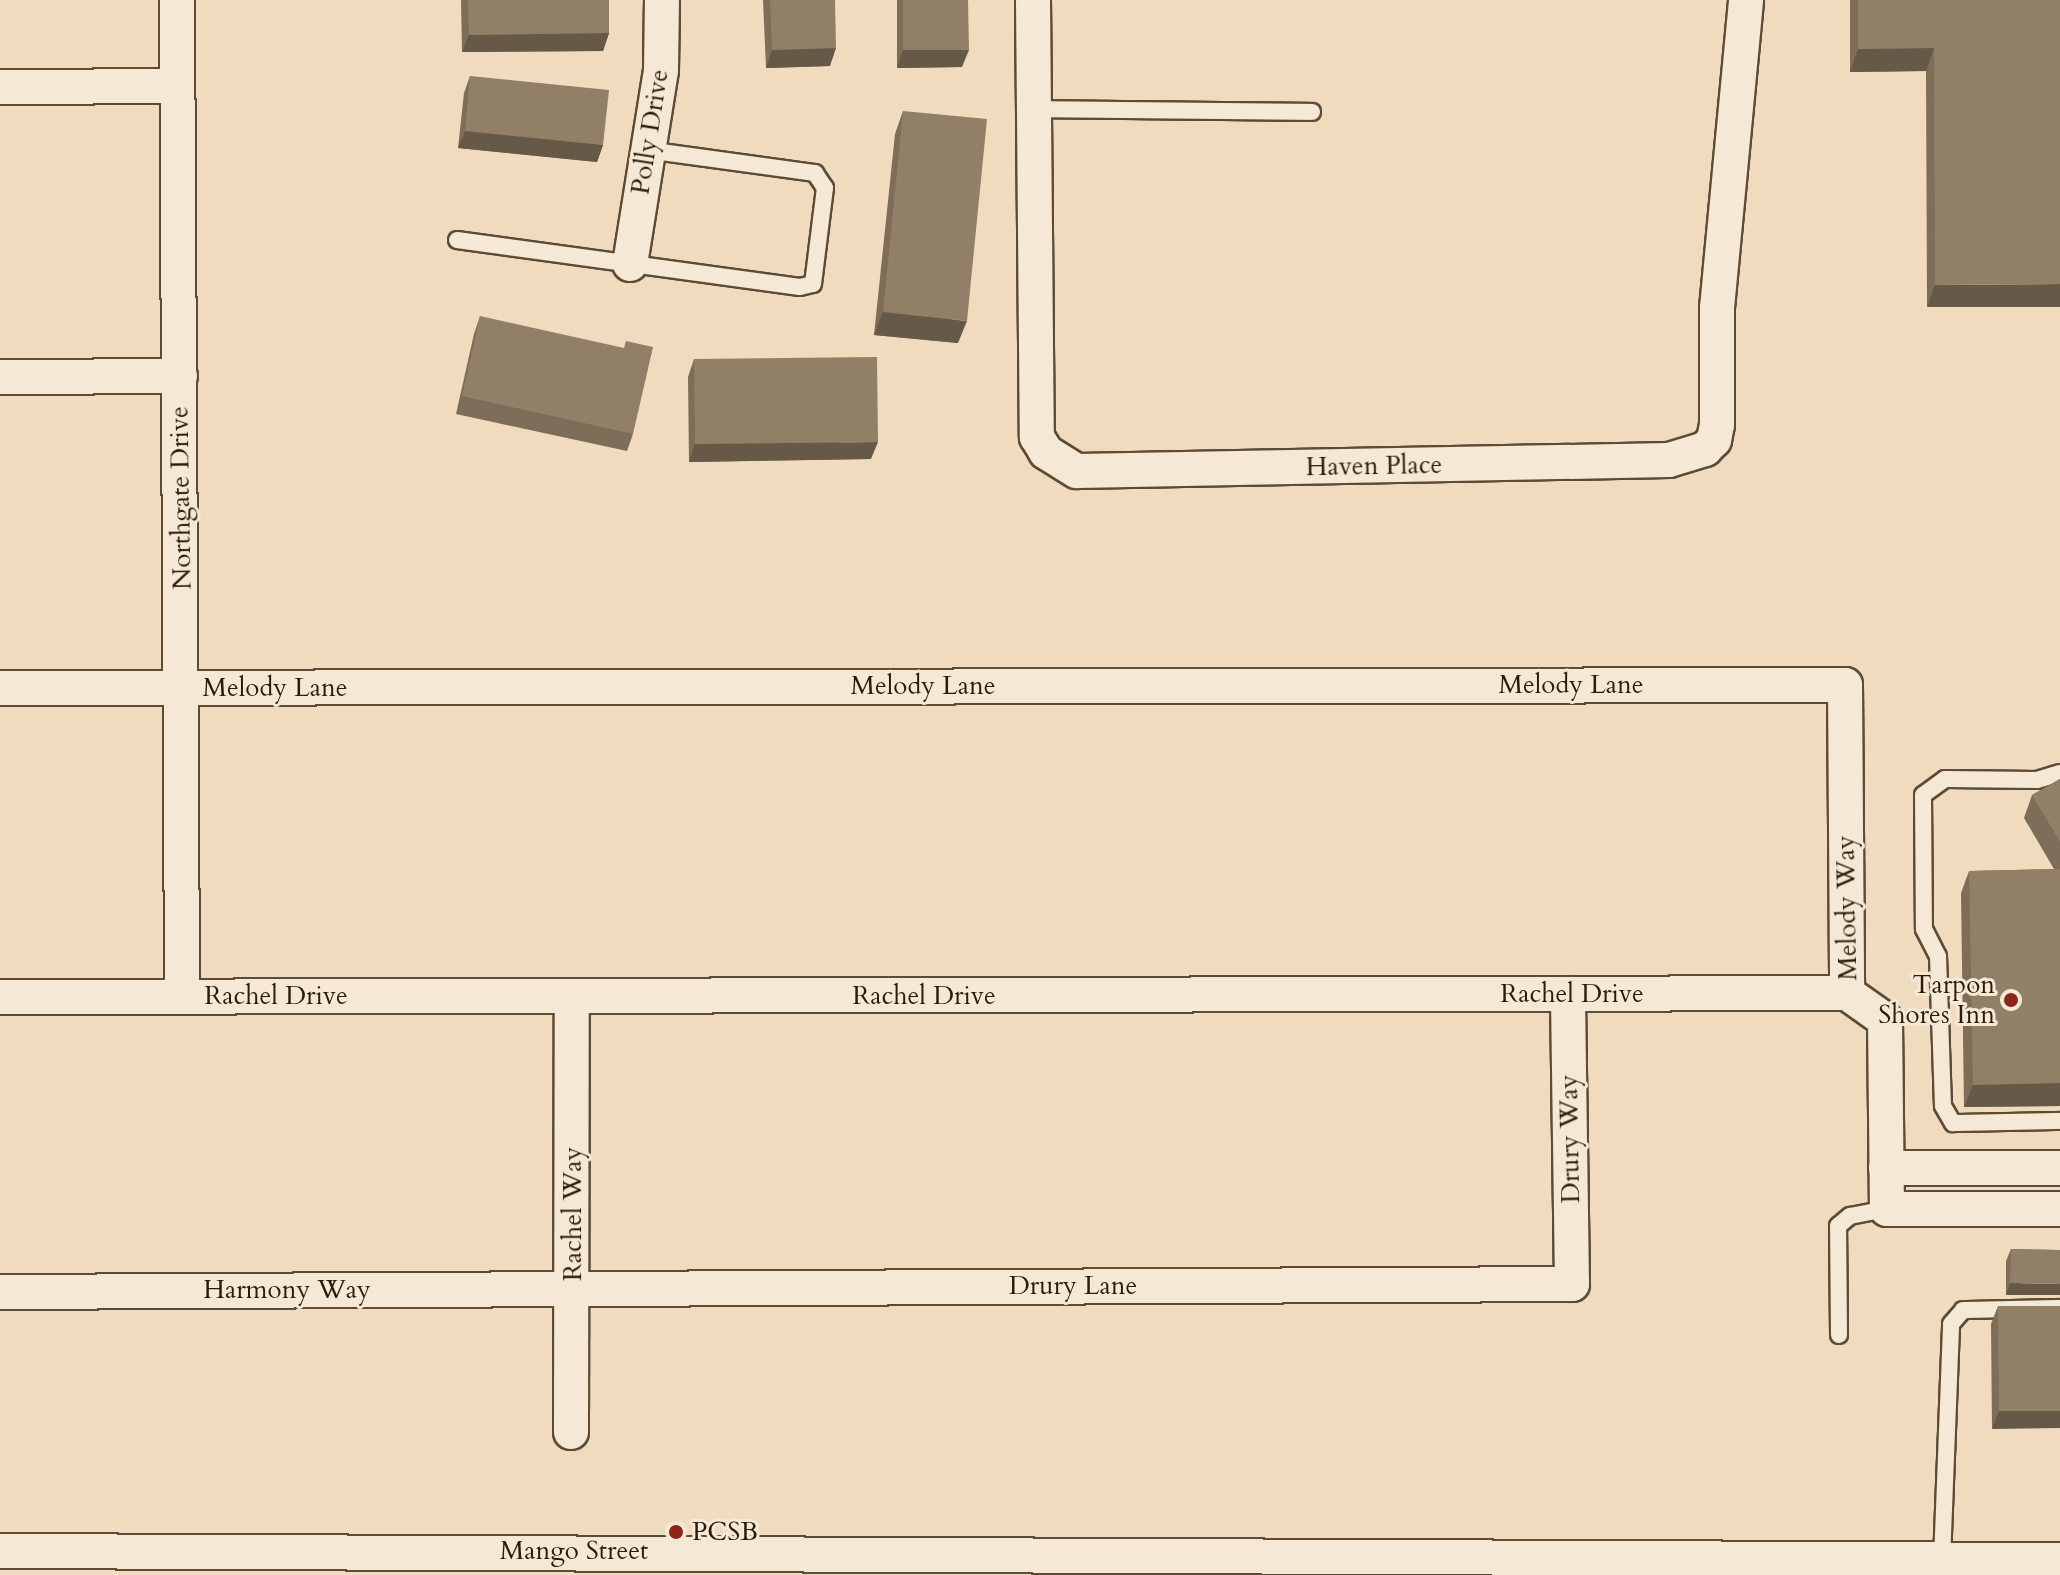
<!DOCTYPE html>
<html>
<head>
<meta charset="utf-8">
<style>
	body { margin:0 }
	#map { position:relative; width:2060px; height:1575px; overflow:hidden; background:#f0dbbf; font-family:Cardo,serif }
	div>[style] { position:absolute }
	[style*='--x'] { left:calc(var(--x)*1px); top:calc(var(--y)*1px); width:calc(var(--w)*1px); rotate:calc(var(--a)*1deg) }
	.roads { filter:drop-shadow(2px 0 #5c4c35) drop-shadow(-2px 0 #5c4c35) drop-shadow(0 2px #5c4c35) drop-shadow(0 -2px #5c4c35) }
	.lane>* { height:16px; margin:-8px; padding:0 8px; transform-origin:8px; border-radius:8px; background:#f5e8d5 }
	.street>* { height:34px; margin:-17px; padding:0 17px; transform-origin:17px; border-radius:17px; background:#f5e8d5 }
	.wall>* { inset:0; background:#7d6d59 }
	.shaded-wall>* { inset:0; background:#665948 }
	.building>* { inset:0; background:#917f67 }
	.dots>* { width:22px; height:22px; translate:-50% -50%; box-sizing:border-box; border:4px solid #f5e8d5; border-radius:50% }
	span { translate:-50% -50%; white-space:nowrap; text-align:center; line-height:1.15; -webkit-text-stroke:6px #f5e8d5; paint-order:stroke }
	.street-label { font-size:26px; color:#2b1c07 }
	.poi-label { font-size:26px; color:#2b1c07 }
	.right { translate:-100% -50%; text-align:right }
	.left { translate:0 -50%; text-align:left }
</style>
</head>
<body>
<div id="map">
	<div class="roads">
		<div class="lane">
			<i style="--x:1033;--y:109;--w:279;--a:0.6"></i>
			<i style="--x:457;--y:240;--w:346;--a:7.8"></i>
			<i style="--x:800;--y:287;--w:13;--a:-13"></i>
			<i style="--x:813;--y:284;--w:97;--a:-82.9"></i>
			<i style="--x:825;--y:188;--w:18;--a:-124"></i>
			<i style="--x:815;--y:173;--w:169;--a:-172.2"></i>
			<i style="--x:2060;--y:773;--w:24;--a:163"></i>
			<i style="--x:2037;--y:780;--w:92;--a:-179.4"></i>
			<i style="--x:1945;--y:779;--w:27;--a:144"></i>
			<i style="--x:1923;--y:795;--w:134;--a:89.6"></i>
			<i style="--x:1924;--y:929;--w:30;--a:63"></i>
			<i style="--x:1938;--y:956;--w:150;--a:88.1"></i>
			<i style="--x:1943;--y:1106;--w:20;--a:60"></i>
			<i style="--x:1953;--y:1123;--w:107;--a:-1.1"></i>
			<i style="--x:1839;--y:1335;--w:109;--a:-90.5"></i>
			<i style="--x:1838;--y:1226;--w:16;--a:-40"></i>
			<i style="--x:1850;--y:1216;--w:38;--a:-11"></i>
			<i style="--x:1942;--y:1561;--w:237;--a:-87.8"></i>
			<i style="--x:1951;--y:1324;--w:18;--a:-49"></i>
			<i style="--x:1963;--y:1310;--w:97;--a:-1.2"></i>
		</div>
		<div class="street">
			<i style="--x:177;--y:0;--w:996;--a:89.71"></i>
			<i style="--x:1033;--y:0;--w:437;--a:89.5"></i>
			<i style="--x:1037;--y:437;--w:17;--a:59"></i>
			<i style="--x:1046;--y:452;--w:36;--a:32"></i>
			<i style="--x:1077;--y:471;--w:592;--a:-1.06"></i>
			<i style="--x:1669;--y:460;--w:38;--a:-17"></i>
			<i style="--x:1705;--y:449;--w:13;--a:-45"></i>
			<i style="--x:1714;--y:440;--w:15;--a:-79"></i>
			<i style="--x:1717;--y:425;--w:117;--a:-90"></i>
			<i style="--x:1717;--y:308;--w:309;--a:-84.6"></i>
			<i style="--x:0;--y:87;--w:177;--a:-0.3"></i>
			<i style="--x:630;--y:264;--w:196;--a:-80.9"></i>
			<i style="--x:661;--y:70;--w:70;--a:-89.2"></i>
			<i style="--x:0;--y:377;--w:180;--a:-0.3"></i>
			<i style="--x:0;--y:688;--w:1845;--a:-0.09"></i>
			<i style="--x:1845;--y:685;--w:308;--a:89.6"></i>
			<i style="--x:1847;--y:993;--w:47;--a:35.4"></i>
			<i style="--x:1885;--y:1020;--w:189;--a:89.4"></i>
			<i style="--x:1887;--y:1209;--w:173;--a:0"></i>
			<i style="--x:0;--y:997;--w:1847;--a:-0.12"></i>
			<i style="--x:1886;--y:1168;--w:174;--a:0"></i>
			<i style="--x:0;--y:1292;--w:1572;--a:-0.29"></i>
			<i style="--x:1572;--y:1284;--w:290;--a:-90.8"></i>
			<i style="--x:571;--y:1432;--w:435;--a:-89.9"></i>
			<i style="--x:0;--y:1551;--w:2060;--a:0.25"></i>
		</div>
	</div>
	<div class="wall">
		<i style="clip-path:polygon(461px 0,609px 0,609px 33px,603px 51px,462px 52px)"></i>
		<i style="clip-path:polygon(763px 0,835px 0,830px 66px,766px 68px)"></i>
		<i style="clip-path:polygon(897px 0,968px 0,962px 67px,897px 68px)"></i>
		<i style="clip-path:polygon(1850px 0,2060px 0,1927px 307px,1926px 71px,1850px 72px)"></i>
		<i style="clip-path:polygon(470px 76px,603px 145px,597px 162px,458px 148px,464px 93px)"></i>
		<i style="clip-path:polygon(903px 111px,958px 343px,874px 335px,895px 134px)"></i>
		<i style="clip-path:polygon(480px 316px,633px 434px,627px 451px,456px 414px,474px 334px)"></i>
		<i style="clip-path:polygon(694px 359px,871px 459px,689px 462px,688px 377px)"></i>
		<i style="clip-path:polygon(2060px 779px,2060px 1106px,1964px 1107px,1961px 893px,1969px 871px,2054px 869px,2024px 818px,2032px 795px)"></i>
		<i style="clip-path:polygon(2011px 1249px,2060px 1250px,2006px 1295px,2006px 1261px)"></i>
		<i style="clip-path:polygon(1998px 1306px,2060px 1306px,1992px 1429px,1991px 1324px)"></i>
	</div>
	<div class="shaded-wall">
		<i style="clip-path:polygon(609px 33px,603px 51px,462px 52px,469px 35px)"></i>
		<i style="clip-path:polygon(836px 48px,830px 66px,766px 68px,772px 50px)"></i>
		<i style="clip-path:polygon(1934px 48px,1926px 71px,1850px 72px,1858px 49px)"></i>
		<i style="clip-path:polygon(903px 50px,969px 50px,962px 67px,897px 68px)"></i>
		<i style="clip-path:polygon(465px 131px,603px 145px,597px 162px,458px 148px)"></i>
		<i style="clip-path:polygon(2060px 284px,2060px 307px,1927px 307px,1935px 285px)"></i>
		<i style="clip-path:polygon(883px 312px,967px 321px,958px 343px,874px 335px)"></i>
		<i style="clip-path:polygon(878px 442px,871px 459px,689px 462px,695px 444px)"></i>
		<i style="clip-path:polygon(2060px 1083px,2060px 1106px,1964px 1107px,1973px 1085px)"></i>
		<i style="clip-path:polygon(2010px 1283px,2060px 1284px,2060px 1295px,2006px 1295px)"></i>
		<i style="clip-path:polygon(1999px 1411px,2060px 1411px,2060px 1428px,1992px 1429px)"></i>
	</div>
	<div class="building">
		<i style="clip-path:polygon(468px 0,609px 0,609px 33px,469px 35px)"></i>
		<i style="clip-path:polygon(770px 0,835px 0,836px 48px,772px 50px)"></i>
		<i style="clip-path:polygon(903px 0,968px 0,969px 50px,903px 50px)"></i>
		<i style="clip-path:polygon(1858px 0,2060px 0,2060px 284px,1935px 285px,1934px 48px,1858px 49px)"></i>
		<i style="clip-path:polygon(470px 76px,609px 90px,603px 145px,465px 131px)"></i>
		<i style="clip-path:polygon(903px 111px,987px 119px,967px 321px,883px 312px)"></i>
		<i style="clip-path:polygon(480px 316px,624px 348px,626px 341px,653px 347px,633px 434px,462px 396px)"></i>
		<i style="clip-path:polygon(877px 357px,878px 442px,695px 444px,694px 359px)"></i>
		<i style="clip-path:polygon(2060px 779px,2060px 842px,2032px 795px)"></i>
		<i style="clip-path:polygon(2060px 869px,2060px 1083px,1973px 1085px,1969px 871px)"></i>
		<i style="clip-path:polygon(2011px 1249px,2060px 1250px,2060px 1284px,2010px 1283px)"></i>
		<i style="clip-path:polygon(1998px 1306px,2060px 1306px,2060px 1411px,1999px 1411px)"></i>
	</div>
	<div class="dots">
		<i style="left:2011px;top:1000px;background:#8f2418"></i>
		<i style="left:676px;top:1532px;background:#8f2418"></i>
	</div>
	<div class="street-label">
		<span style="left:650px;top:132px;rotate:-81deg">Polly Drive</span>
		<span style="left:1374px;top:466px;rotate:-1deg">Haven Place</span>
		<span style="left:181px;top:498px;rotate:-91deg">Northgate Drive</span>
		<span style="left:1571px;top:685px">Melody Lane</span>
		<span style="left:923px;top:686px">Melody Lane</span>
		<span style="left:275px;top:688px">Melody Lane</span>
		<span style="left:1847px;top:908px;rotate:-91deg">Melody Way</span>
		<span style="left:1572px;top:994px">Rachel Drive</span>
		<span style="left:276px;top:996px">Rachel Drive</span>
		<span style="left:924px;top:996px">Rachel Drive</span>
		<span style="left:1570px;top:1139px;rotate:-91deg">Drury Way</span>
		<span style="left:573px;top:1214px;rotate:-90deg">Rachel Way</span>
		<span style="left:1073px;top:1286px">Drury Lane</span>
		<span style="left:287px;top:1290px">Harmony Way</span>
		<span style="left:574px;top:1551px">Mango Street</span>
	</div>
	<div class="poi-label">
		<span class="right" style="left:1995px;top:1000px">Tarpon<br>Shores Inn</span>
		<span class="left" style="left:692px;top:1532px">PCSB</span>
	</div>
</div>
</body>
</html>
